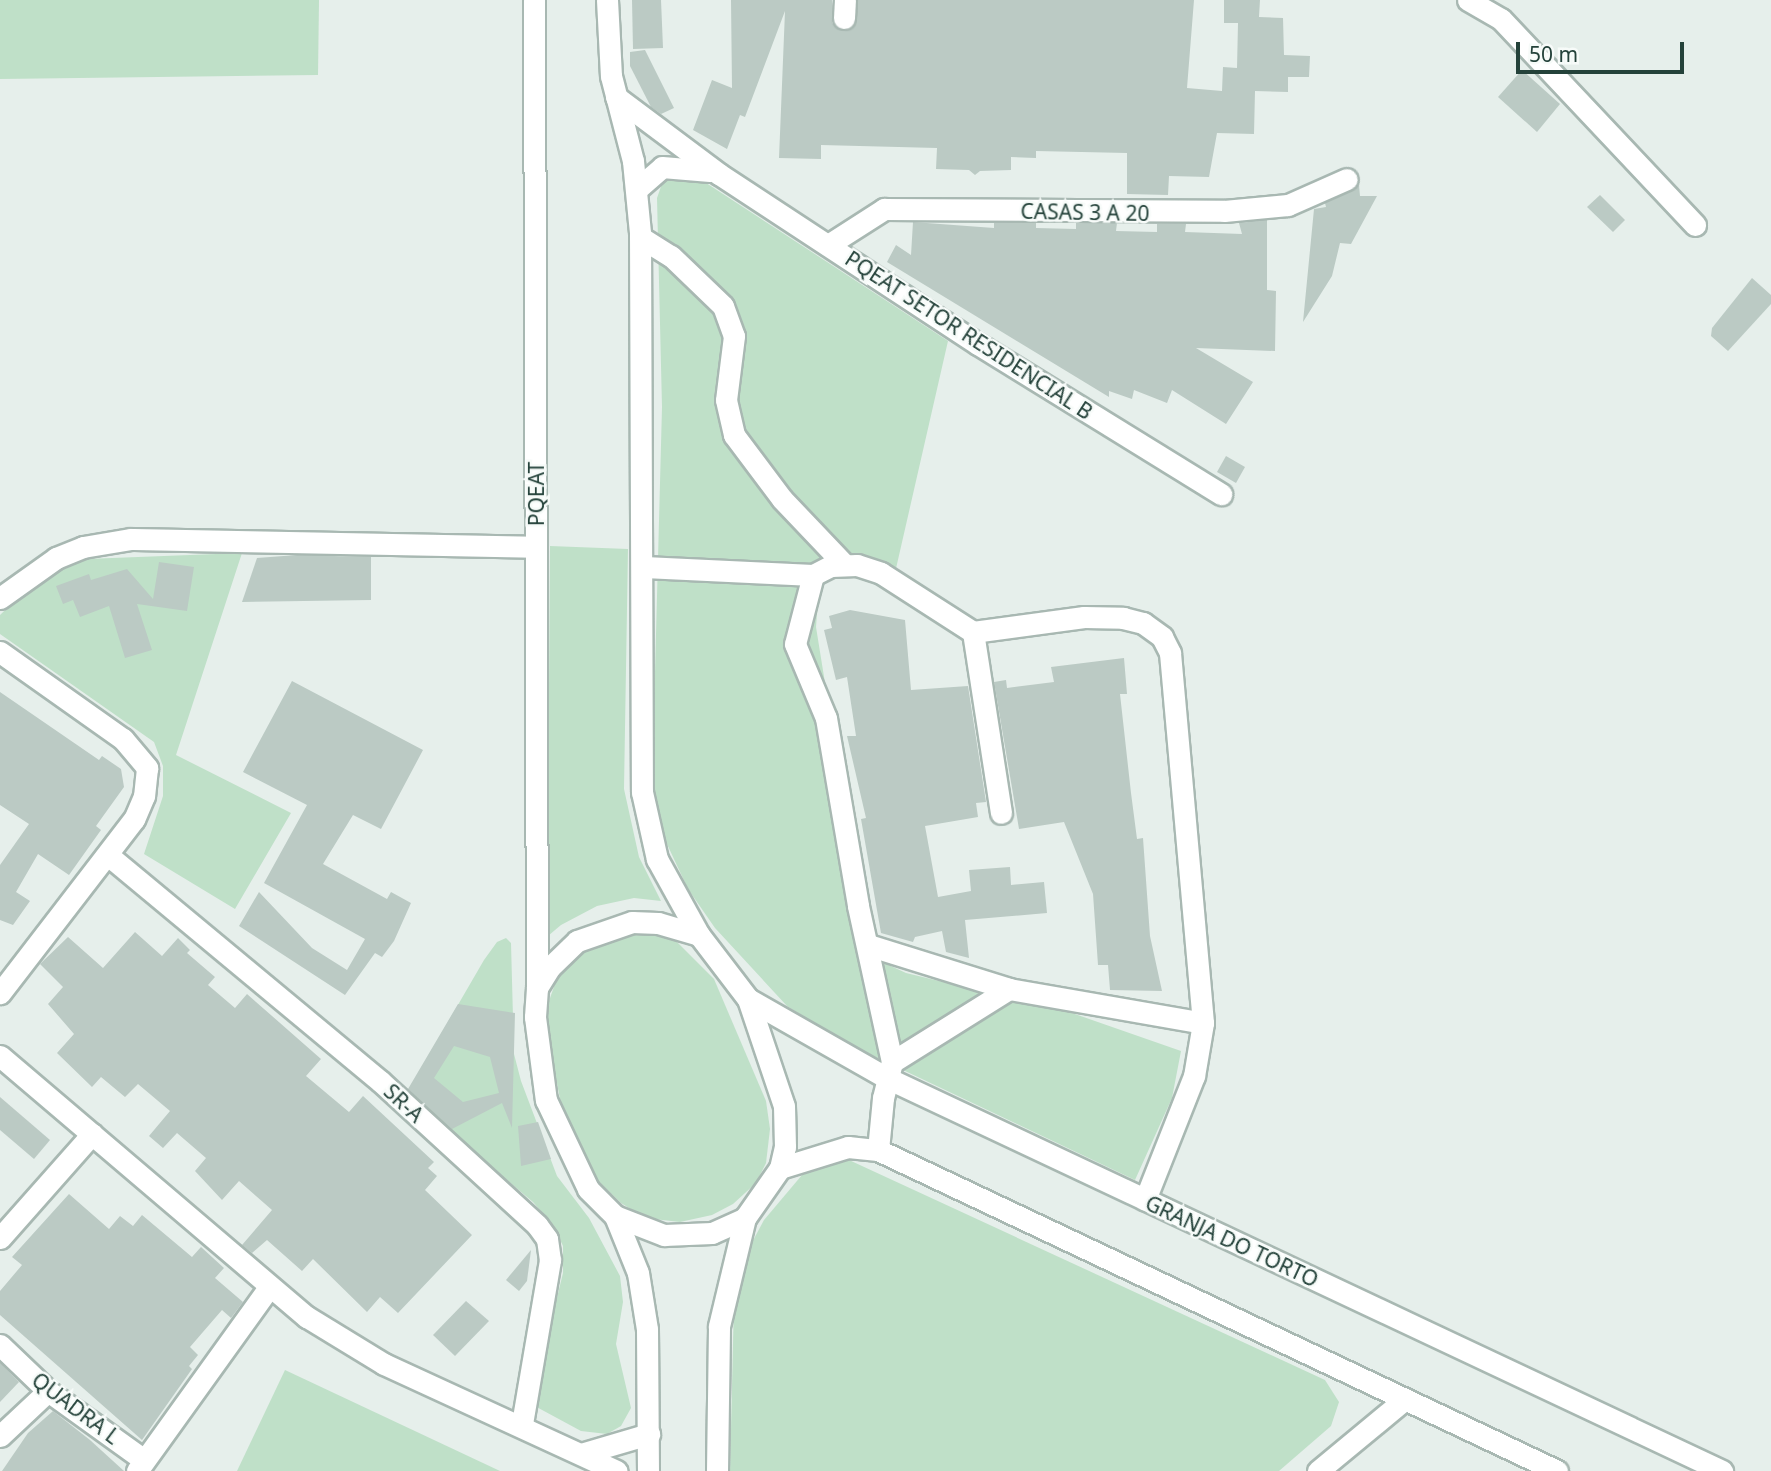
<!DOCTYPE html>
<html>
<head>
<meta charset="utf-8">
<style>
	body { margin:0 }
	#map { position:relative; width:1771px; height:1471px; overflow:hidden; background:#e6efeb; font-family:"Noto Sans",sans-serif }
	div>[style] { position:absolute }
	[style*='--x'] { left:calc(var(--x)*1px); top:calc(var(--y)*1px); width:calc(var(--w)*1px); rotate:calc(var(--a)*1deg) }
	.green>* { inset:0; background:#bfe0c8 }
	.building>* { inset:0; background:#bbcac4 }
	.roads { filter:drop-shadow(2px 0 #a8b8b2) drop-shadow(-2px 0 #a8b8b2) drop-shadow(0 2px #a8b8b2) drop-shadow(0 -2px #a8b8b2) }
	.street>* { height:21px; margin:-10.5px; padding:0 10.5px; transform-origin:10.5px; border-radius:10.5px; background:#fff }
	.secondary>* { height:21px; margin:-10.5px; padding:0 10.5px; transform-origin:10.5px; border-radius:10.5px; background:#fff }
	span { translate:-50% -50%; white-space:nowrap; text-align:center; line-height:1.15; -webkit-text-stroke:5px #f7fbf9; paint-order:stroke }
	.street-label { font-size:21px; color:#24423a }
	.scale { position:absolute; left:1516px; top:42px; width:168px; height:32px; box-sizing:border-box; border:4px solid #24423a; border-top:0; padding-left:9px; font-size:21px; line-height:24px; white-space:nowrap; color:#24423a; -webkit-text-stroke:5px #f7fbf9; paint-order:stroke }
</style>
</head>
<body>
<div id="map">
	<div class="green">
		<i style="clip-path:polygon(0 0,319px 0,318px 75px,0 79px)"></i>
		<i style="clip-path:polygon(665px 175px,697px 177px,948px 341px,892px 586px,872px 570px,820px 576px,816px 627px,869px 956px,906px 973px,1072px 1013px,1181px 1051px,1172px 1098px,1135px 1180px,846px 1043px,787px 1006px,715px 928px,688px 889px,666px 842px,652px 786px,662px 407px,657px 198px)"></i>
		<i style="clip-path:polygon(550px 546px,628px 549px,624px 789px,639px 857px,661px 901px,634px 898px,597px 906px,561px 925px,542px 941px,548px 826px)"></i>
		<i style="clip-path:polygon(242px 553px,176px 755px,291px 813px,235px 909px,144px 854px,163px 796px,163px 766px,154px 742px,0 634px,0 615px,32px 584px,86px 559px)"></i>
		<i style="clip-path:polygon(627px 931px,651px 932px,675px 940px,714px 979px,766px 1101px,770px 1129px,766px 1163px,756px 1183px,733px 1204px,712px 1215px,680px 1222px,645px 1218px,621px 1203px,596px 1179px,561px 1104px,547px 1032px,549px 1001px,557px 978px,593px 943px)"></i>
		<i style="clip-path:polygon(506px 938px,511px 943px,514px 1054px,521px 1081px,557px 1176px,589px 1218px,620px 1276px,623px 1302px,616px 1344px,631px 1408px,621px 1426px,607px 1434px,581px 1431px,531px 1404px,563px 1273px,563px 1246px,553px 1225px,533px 1202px,427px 1113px,412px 1095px,412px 1084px,484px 960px,497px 942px)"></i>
		<i style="clip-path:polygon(849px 1160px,1325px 1380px,1339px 1402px,1331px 1426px,1279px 1471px,730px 1471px,734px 1301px,749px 1248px,764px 1220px,802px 1175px)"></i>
		<i style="clip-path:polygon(285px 1370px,500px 1471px,237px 1471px)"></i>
	</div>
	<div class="building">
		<i style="clip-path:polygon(632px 0,661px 0,663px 48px,633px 49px)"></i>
		<i style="clip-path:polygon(731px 0,832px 0,832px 23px,844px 31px,855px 25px,858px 0,1194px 0,1187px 88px,1222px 91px,1223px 67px,1237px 68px,1238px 23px,1224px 23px,1224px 0,1260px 0,1259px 17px,1283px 18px,1284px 55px,1310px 56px,1309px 77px,1288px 77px,1288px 92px,1255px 91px,1254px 134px,1217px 133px,1209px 177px,1169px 176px,1168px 195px,1127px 194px,1127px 153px,1036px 151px,1036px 158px,1011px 157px,1011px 170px,980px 171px,975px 175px,969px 170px,936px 169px,937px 148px,821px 145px,821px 159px,779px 158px,785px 11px,745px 117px,740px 115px,727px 149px,693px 130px,712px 80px,732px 88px)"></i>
		<i style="clip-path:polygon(645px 50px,674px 108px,661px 114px,651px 107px,630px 66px,630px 52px)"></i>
		<i style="clip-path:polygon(1522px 70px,1560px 104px,1537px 132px,1498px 97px)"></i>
		<i style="clip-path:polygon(1359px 185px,1360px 196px,1377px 196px,1351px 244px,1340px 243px,1332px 276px,1303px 322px,1314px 209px,1326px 207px,1325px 203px)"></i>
		<i style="clip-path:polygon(1600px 195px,1625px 220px,1613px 232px,1587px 207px)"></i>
		<i style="clip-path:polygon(1267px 220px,1267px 290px,1276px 291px,1275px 351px,1196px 348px,1253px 382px,1226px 424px,1172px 390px,1167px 403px,1134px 390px,1132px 399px,1109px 391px,1109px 397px,887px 262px,896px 245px,911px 255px,913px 222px,994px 228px,994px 223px,1036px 223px,1036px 228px,1076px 229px,1076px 223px,1117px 223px,1116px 231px,1157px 232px,1157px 224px,1186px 224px,1185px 232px,1242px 234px,1239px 223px)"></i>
		<i style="clip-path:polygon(1752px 278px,1771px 295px,1771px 304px,1728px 351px,1711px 336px,1712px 328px)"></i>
		<i style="clip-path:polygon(1226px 456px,1245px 467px,1236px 483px,1217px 472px)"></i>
		<i style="clip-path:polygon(297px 555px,371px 557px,371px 600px,242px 602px,257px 558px)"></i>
		<i style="clip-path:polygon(159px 562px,194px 567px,187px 611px,137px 604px,152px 650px,125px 658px,109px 606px,80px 617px,73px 600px,63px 604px,56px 586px,89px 574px,91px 580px,127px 569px,153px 599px)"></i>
		<i style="clip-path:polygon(850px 610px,905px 620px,911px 690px,968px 686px,986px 802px,976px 803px,978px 817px,925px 826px,938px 897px,971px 891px,969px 870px,1010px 867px,1011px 885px,1044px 882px,1047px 913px,965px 920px,969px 958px,946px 952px,942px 931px,915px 937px,913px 942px,881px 933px,861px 819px,866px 818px,847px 736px,856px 736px,847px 677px,836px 680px,824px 630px,832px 628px,829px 616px)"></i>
		<i style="clip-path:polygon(1124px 658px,1127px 694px,1120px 694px,1131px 793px,1137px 839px,1143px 838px,1150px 936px,1162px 991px,1110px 990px,1108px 965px,1098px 965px,1093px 894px,1064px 822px,1019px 829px,994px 682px,1006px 680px,1007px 688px,1054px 682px,1051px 667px)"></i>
		<i style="clip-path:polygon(292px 681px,423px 750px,381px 829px,353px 815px,323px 864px,387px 899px,391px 892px,411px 903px,394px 941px,382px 957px,375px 953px,345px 995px,239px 926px,259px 892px,312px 948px,347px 970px,365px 939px,264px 883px,307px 805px,243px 772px)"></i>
		<i style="clip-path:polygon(0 692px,99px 760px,102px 756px,121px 769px,124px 787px,96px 826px,101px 830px,69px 875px,38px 854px,16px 892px,30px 901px,13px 925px,0 920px,0 865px,29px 824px,0 805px)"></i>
		<i style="clip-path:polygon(135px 932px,162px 956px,178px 938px,190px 950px,187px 953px,215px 977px,208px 985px,235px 1008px,247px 994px,321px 1059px,306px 1076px,349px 1112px,363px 1096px,434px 1162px,428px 1168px,437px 1176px,425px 1190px,472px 1235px,398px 1313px,380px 1297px,367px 1312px,313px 1259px,302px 1271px,267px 1240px,252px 1253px,242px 1245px,272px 1210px,239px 1181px,222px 1200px,195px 1171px,206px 1158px,177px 1133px,163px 1148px,149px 1136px,170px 1111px,138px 1084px,125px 1097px,101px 1077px,92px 1087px,57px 1053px,74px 1034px,48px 1004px,63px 987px,40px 964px,68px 937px,103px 968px)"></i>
		<i style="clip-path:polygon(evenodd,458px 1004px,515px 1013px,512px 1128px,502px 1103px,452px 1129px,408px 1089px,458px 1004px,454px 1046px,490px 1057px,499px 1093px,463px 1102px,434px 1078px,454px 1046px)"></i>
		<i style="clip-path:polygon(0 1097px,50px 1140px,34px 1159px,0 1130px)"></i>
		<i style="clip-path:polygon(538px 1122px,551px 1159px,521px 1166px,518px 1126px)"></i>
		<i style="clip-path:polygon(69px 1194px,109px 1229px,120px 1216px,133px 1226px,142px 1215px,192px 1257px,201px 1247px,224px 1268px,215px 1278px,243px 1302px,231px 1318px,222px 1310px,190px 1347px,198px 1355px,189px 1366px,192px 1369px,142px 1440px,0 1315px,0 1291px,22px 1265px,12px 1257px)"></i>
		<i style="clip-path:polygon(531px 1250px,527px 1281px,519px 1291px,506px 1280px)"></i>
		<i style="clip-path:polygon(466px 1301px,489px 1321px,455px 1356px,433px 1335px)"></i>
		<i style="clip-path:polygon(0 1363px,19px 1382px,0 1402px)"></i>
		<i style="clip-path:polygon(53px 1411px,90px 1440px,124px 1471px,2px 1471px,28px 1433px)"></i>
	</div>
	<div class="roads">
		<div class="street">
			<i style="--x:1468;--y:0;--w:38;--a:30"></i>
			<i style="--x:1501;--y:19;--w:283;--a:46.7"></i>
			<i style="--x:844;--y:18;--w:18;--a:-87"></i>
			<i style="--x:616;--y:97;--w:129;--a:36.8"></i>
			<i style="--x:719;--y:174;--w:310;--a:33.3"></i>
			<i style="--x:978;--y:344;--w:286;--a:31.7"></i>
			<i style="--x:637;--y:189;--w:33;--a:-41"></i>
			<i style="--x:662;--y:167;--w:48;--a:4.8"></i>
			<i style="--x:640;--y:237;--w:36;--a:32"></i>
			<i style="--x:671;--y:256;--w:72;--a:43.9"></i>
			<i style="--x:723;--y:306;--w:32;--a:70"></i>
			<i style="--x:734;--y:336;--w:64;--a:97.1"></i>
			<i style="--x:726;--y:400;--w:36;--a:77"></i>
			<i style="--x:734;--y:435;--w:80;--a:53.1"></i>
			<i style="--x:782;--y:499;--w:90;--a:46.4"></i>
			<i style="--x:828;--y:245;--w:67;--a:-32.7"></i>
			<i style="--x:884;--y:209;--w:340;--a:0.3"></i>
			<i style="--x:1224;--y:211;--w:64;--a:-5.4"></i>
			<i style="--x:1288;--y:205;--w:64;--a:-23.8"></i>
			<i style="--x:644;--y:567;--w:169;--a:2.7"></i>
			<i style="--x:813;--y:575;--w:20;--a:-27"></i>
			<i style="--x:831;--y:566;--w:26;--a:-2"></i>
			<i style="--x:857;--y:565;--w:25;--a:18"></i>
			<i style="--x:881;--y:573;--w:109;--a:32.7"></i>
			<i style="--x:973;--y:632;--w:112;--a:-7.7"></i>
			<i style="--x:1084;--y:617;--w:39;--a:1"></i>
			<i style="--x:1123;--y:618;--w:21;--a:14"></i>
			<i style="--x:1143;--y:623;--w:24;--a:36"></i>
			<i style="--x:1162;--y:637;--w:18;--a:63"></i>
			<i style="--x:1170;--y:653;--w:371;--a:84.9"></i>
			<i style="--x:1203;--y:1023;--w:54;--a:99.6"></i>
			<i style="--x:1194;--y:1076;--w:133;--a:111.6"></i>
			<i style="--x:813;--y:575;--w:71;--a:104.6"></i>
			<i style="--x:795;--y:644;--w:80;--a:67.3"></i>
			<i style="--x:826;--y:718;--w:191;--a:80.3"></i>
			<i style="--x:858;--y:906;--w:160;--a:77.7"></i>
			<i style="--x:892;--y:1062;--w:37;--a:104"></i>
			<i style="--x:883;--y:1098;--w:52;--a:95.5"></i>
			<i style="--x:0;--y:598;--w:69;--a:-35.5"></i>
			<i style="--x:56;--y:558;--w:29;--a:-22"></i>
			<i style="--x:83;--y:547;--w:49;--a:-9.5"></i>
			<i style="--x:131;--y:539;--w:405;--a:1.1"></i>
			<i style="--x:973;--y:632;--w:183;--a:81.2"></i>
			<i style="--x:0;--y:652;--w:151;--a:35.3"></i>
			<i style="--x:123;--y:739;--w:38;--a:50"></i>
			<i style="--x:147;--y:768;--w:28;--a:96"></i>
			<i style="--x:144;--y:796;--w:25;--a:113"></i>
			<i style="--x:134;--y:819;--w:220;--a:127.6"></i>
			<i style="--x:109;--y:856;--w:352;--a:39.7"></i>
			<i style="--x:380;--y:1081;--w:213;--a:42.5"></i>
			<i style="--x:537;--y:1225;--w:17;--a:54"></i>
			<i style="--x:547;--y:1239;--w:21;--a:82"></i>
			<i style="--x:550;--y:1260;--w:166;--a:99.7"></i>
			<i style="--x:868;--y:945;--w:148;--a:17.3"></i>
			<i style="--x:1009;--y:989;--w:197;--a:9.9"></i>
			<i style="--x:0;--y:1056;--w:403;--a:40.4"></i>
			<i style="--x:307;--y:1317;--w:90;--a:31.4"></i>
			<i style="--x:384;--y:1364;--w:256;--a:24.7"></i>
			<i style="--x:892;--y:1062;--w:138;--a:-32"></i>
			<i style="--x:0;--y:1238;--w:139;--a:-48.5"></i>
			<i style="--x:0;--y:1345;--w:66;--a:43.8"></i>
			<i style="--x:48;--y:1391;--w:118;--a:35.7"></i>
			<i style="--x:0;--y:1436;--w:66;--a:-43.2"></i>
			<i style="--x:584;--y:1453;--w:68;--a:-16.3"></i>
			<i style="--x:137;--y:1471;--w:224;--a:-54.3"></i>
			<i style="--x:1318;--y:1471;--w:113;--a:-39.6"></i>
		</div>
		<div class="secondary">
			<i style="--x:534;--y:0;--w:988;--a:89.83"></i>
			<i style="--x:607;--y:0;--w:76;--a:87"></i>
			<i style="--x:611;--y:76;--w:88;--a:75.5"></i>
			<i style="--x:633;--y:161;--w:72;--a:84.4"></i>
			<i style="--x:640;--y:233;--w:559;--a:89.8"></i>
			<i style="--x:642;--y:792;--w:69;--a:77.4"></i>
			<i style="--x:657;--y:859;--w:87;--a:61.1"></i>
			<i style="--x:748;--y:999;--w:160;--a:29.6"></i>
			<i style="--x:887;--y:1078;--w:923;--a:25.2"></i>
			<i style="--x:780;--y:1168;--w:71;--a:-17.2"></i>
			<i style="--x:848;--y:1147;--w:30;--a:6"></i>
			<i style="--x:878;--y:1150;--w:751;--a:25.3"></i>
			<i style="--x:615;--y:1216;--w:53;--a:21.2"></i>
			<i style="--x:664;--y:1235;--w:48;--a:-2.4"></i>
			<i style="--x:712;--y:1233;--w:36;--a:-24"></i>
			<i style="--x:745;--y:1218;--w:61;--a:-55"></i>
			<i style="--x:780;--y:1168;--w:22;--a:-77"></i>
			<i style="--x:785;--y:1147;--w:41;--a:-91.4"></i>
			<i style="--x:784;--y:1106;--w:113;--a:-108.6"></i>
			<i style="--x:748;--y:999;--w:81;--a:-127.4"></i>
			<i style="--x:699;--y:935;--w:43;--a:-163.7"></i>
			<i style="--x:658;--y:923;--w:26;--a:-178"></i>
			<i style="--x:632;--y:922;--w:58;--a:160.9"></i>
			<i style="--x:577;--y:941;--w:37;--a:136"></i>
			<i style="--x:550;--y:967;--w:25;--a:122"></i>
			<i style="--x:537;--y:988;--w:29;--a:94"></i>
			<i style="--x:535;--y:1017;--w:84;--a:82.5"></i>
			<i style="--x:546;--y:1100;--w:98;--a:64.7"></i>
			<i style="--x:588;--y:1189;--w:38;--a:45"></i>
			<i style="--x:615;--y:1216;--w:61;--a:68"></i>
			<i style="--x:638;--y:1273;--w:57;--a:80.9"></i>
			<i style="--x:647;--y:1329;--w:142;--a:89.6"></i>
			<i style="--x:717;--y:1471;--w:145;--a:-89.2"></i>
			<i style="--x:719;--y:1326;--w:111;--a:-76.5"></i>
		</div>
	</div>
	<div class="street-label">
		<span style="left:1085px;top:212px;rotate:1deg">CASAS 3 A 20</span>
		<span style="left:969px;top:335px;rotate:33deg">PQEAT SETOR RESIDENCIAL B</span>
		<span style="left:536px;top:494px;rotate:-90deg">PQEAT</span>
		<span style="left:404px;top:1103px;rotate:43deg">SR-A</span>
		<span style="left:1232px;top:1241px;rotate:25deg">GRANJA DO TORTO</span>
		<span style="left:76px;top:1408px;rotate:37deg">QUADRA L</span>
	</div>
	<div class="scale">50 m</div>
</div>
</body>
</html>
